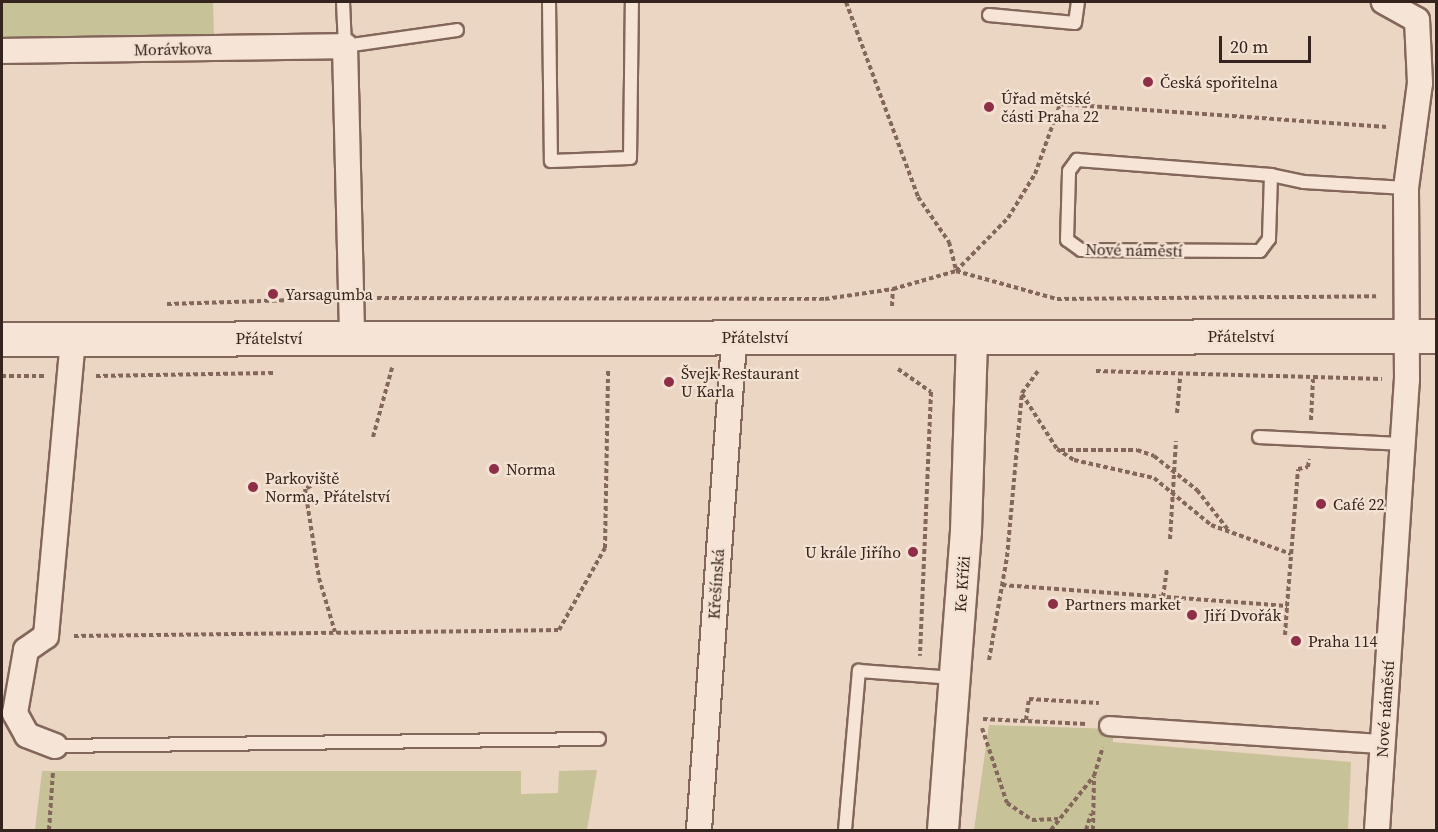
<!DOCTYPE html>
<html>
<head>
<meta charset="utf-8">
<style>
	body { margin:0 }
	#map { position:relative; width:1438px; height:832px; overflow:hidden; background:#ebd5c3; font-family:"Source Serif 4",serif }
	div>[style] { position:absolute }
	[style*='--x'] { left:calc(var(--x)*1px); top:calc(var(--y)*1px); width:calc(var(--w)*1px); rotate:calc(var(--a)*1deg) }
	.green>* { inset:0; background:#c8c298 }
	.path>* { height:4px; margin-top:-2px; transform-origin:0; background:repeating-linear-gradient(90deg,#84675b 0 4.5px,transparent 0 7.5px) }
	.roads { filter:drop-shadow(2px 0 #84675b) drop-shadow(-2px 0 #84675b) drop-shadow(0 2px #84675b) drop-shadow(0 -2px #84675b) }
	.service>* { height:12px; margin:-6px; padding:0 6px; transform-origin:6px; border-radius:6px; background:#f6e5d6 }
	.pedestrian>* { height:18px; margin:-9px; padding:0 9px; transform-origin:9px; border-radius:9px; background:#f6e5d6 }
	.minor>* { height:24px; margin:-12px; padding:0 12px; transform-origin:12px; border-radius:12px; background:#f6e5d6 }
	.tertiary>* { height:30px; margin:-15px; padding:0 15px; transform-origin:15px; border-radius:15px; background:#f6e5d6 }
	.secondary>* { height:33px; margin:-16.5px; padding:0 16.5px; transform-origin:16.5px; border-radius:16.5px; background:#f6e5d6 }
	.dots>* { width:16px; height:16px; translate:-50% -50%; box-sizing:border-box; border:3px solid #f3e1d2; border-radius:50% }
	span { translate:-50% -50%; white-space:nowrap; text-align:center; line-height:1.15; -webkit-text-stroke:4.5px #f3e1d2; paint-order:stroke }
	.street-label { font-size:16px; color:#35241e }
	.poi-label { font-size:16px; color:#35241e }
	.left { translate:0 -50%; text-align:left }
	.right { translate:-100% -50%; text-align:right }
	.frame { position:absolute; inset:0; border:3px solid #35241e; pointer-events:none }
	.scale { position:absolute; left:1219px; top:36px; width:92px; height:27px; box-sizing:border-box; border:3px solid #35241e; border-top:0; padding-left:8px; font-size:18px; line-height:21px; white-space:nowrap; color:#35241e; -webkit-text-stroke:4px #f3e1d2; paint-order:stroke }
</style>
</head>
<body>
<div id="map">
	<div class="green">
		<i style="clip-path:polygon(2px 2px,213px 2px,214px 36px,2px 39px)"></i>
		<i style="clip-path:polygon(989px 725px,1113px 729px,1113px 742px,1351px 762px,1348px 830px,974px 830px)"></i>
		<i style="clip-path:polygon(597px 770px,587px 830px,35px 830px,42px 771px,521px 771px,521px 794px,558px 793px,559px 771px)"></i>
	</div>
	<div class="path">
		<i style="--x:846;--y:2;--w:208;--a:69.7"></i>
		<i style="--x:918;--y:197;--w:55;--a:55.4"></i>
		<i style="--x:949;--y:242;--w:30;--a:76"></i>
		<i style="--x:956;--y:271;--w:74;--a:-45.5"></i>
		<i style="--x:1008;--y:218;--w:52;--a:-58.5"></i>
		<i style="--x:1035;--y:174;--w:74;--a:-70.3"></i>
		<i style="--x:1060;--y:104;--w:328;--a:4"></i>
		<i style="--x:377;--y:298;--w:448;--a:0.1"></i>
		<i style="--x:825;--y:299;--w:69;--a:-8.4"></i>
		<i style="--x:893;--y:289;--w:66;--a:-15.9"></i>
		<i style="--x:956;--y:271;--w:105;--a:15.5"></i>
		<i style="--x:1057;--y:299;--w:322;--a:-0.5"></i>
		<i style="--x:167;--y:304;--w:158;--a:-1.8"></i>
		<i style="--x:892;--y:306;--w:17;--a:-87"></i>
		<i style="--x:898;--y:369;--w:40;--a:34.9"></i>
		<i style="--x:931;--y:392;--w:264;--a:92.4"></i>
		<i style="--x:1096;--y:371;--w:286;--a:1.6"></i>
		<i style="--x:2;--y:376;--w:42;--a:0"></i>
		<i style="--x:96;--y:376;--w:179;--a:-1"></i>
		<i style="--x:1022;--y:394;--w:65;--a:57.5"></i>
		<i style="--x:1057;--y:449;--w:20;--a:33"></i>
		<i style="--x:1074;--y:460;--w:82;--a:12.7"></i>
		<i style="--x:1154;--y:478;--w:74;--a:39.5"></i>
		<i style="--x:1211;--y:525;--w:85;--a:19.9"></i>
		<i style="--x:1177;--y:413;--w:37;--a:-85"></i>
		<i style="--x:1311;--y:420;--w:41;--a:-87.2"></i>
		<i style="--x:373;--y:437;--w:72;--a:-74.6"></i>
		<i style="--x:1061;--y:450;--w:76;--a:0"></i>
		<i style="--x:1137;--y:450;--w:18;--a:19"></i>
		<i style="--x:1154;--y:456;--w:55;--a:38.3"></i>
		<i style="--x:1197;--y:490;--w:52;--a:52"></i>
		<i style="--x:324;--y:479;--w:21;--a:152"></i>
		<i style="--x:305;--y:489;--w:90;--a:81.1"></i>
		<i style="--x:319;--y:578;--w:56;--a:73.5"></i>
		<i style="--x:1170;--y:539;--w:98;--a:-86.5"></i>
		<i style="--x:1002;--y:585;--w:286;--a:4.2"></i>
		<i style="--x:1287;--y:606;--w:137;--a:-85.4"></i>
		<i style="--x:1298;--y:469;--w:10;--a:-11"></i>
		<i style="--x:1308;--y:467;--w:8;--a:-83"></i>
		<i style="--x:1163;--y:597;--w:30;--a:-82"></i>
		<i style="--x:1285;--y:635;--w:29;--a:-86"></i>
		<i style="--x:74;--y:636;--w:485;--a:-0.7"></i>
		<i style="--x:559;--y:630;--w:94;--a:-60.7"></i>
		<i style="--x:605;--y:548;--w:178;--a:-89"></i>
		<i style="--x:989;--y:660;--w:105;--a:-80.1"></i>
		<i style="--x:1007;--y:557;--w:165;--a:-84.8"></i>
		<i style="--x:1022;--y:393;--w:27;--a:-54"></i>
		<i style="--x:983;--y:719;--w:103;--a:2.8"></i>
		<i style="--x:1026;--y:720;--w:21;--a:-82"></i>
		<i style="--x:1029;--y:699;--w:70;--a:3.3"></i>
		<i style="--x:982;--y:728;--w:79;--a:71.6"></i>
		<i style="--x:1007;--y:803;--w:30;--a:34"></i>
		<i style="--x:1032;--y:820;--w:26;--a:-2"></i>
		<i style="--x:49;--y:830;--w:59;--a:-86.1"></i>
		<i style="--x:1051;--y:830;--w:69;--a:-51.5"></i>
		<i style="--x:1094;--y:776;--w:30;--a:-73"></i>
		<i style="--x:1086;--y:830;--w:17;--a:-73"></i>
		<i style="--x:1093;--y:830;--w:53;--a:-88.9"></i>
	</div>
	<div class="roads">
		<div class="service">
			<i style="--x:343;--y:2;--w:44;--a:87.4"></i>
			<i style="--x:345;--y:46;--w:113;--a:-8.1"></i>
			<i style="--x:549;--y:2;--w:159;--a:89.3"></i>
			<i style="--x:551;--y:161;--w:79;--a:-2.2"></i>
			<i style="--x:630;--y:158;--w:156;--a:-89.3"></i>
			<i style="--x:989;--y:15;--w:86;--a:5.3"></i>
			<i style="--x:1075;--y:23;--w:21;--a:-82"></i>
			<i style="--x:1271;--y:175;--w:64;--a:91.8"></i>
			<i style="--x:1269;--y:239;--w:15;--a:127"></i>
			<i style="--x:1260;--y:251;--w:179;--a:-179.7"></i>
			<i style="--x:1081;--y:250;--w:17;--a:-144"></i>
			<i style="--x:1067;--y:240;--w:69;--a:-88.3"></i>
			<i style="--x:1069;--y:171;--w:14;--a:-54"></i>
			<i style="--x:1077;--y:160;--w:195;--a:4.4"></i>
			<i style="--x:1271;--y:175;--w:34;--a:12"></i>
			<i style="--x:1304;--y:182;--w:102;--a:3.4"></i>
			<i style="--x:1259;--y:437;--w:145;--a:2.8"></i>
			<i style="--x:55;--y:746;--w:544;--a:-0.74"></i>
			<i style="--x:845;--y:830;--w:160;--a:-85"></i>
			<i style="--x:859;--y:671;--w:96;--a:4.2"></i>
		</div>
		<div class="pedestrian">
			<i style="--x:1109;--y:726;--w:274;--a:3.8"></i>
		</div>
		<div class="minor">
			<i style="--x:2;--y:51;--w:343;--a:-0.8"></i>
			<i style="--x:345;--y:46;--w:292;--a:88.6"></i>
			<i style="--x:55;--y:746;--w:30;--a:-159"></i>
			<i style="--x:27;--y:735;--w:25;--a:-119"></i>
			<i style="--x:15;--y:713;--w:64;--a:-80.1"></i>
			<i style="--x:26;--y:650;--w:24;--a:-35"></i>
			<i style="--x:46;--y:636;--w:298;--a:-84.8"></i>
			<i style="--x:699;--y:830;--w:494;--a:-85.9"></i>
			<i style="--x:1377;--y:830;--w:451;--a:-86.2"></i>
			<i style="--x:1407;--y:380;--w:192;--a:-90.3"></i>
			<i style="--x:1406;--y:188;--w:106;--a:-82.4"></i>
			<i style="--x:1420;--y:83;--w:63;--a:-92.7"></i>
			<i style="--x:1417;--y:20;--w:38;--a:-151"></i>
		</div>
		<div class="tertiary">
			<i style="--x:943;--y:830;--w:300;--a:-85.6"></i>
			<i style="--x:966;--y:531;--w:194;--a:-88.2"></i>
		</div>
		<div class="secondary">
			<i style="--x:2;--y:339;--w:1434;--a:-0.12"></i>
		</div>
	</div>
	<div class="dots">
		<i style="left:1148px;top:82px;background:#8f2f47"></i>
		<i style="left:989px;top:107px;background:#8f2f47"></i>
		<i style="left:273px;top:294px;background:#8f2f47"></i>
		<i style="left:669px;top:382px;background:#8f2f47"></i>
		<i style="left:494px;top:469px;background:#8f2f47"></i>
		<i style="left:253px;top:487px;background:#8f2f47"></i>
		<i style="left:1321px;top:504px;background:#8f2f47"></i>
		<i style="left:913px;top:552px;background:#8f2f47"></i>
		<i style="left:1053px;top:604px;background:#8f2f47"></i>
		<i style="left:1192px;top:615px;background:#8f2f47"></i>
		<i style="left:1296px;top:641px;background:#8f2f47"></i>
	</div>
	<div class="street-label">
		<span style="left:173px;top:49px;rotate:-1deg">Morávkova</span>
		<span style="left:1134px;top:250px;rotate:1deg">Nové náměstí</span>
		<span style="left:1241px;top:336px">Přátelství</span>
		<span style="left:755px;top:337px">Přátelství</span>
		<span style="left:269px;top:338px">Přátelství</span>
		<span style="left:716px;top:584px;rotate:-86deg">Křešínská</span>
		<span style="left:962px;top:584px;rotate:-86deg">Ke Kříži</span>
		<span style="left:1385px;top:709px;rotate:-86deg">Nové náměstí</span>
	</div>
	<div class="poi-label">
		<span class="left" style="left:1160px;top:82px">Česká spořitelna</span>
		<span class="left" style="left:1001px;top:107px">Úřad mětské<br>části Praha 22</span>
		<span class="left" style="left:285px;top:294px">Yarsagumba</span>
		<span class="left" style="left:681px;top:382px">Švejk Restaurant<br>U Karla</span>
		<span class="left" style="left:506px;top:469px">Norma</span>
		<span class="left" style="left:265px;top:487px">Parkoviště<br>Norma, Přátelství</span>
		<span class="left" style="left:1333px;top:504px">Café 22</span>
		<span class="right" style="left:901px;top:552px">U krále Jiřího</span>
		<span class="left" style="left:1065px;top:604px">Partners market</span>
		<span class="left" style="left:1204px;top:615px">Jiří Dvořák</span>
		<span class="left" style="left:1308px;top:641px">Praha 114</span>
	</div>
	<div class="frame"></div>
	<div class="scale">20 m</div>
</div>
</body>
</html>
